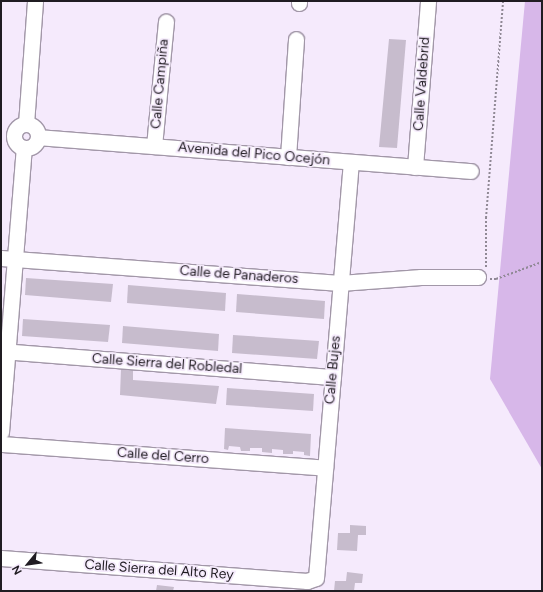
<!DOCTYPE html>
<html>
<head>
<meta charset="utf-8">
<style>
	body { margin:0 }
	#map { position:relative; width:543px; height:592px; overflow:hidden; background:#f5eafc; font-family:Figtree,sans-serif }
	div>[style] { position:absolute }
	[style*='--x'] { left:calc(var(--x)*1px); top:calc(var(--y)*1px); width:calc(var(--w)*1px); rotate:calc(var(--a)*1deg) }
	.green>* { inset:0; background:#d7b7e9 }
	.building>* { inset:0; background:#c7bccd }
	.path>* { height:2px; margin-top:-1px; transform-origin:0; background:repeating-linear-gradient(90deg,#908995 0 2px,transparent 0 4px) }
	.roads { filter:drop-shadow(1px 0 #a297a8) drop-shadow(-1px 0 #a297a8) drop-shadow(0 1px #a297a8) drop-shadow(0 -1px #a297a8) }
	.minor>* { height:15px; margin:-7.5px; padding:0 7.5px; transform-origin:7.5px; border-radius:7.5px; background:#fff }
	.minor>.ring { margin:-7.5px; padding:0; box-sizing:content-box; background:none; border:15px solid #fff; border-radius:50% }
	span { translate:-50% -50%; white-space:nowrap; text-align:center; line-height:1.15; -webkit-text-stroke:3.5px #f5eafc; paint-order:stroke }
	.street-label { font-size:14px; color:#201c22 }
	.frame { position:absolute; inset:0; border:2px solid #201c22; pointer-events:none }
	.north { position:absolute; left:8px; top:544px; width:40px; height:40px; -webkit-text-stroke:3px #f5eafc; paint-order:stroke; rotate:241deg; font-size:11px; font-weight:700; line-height:16px; text-align:center; color:#201c22 }
	.north::after { content:''; display:block; margin:auto; width:14px; height:18px; background:#201c22; clip-path:polygon(50% 0,100% 100%,50% 72%,0 100%) }
</style>
</head>
<body>
<div id="map">
	<div class="green">
		<i style="clip-path:polygon(525px 1px,542px 1px,542px 469px,490px 379px)"></i>
	</div>
	<div class="building">
		<i style="clip-path:polygon(389px 39px,406px 40px,397px 148px,379px 147px)"></i>
		<i style="clip-path:polygon(26px 278px,113px 284px,111px 302px,25px 295px)"></i>
		<i style="clip-path:polygon(128px 285px,226px 293px,225px 311px,127px 303px)"></i>
		<i style="clip-path:polygon(237px 294px,325px 301px,324px 319px,236px 312px)"></i>
		<i style="clip-path:polygon(23px 319px,110px 325px,108px 342px,22px 336px)"></i>
		<i style="clip-path:polygon(123px 326px,219px 334px,218px 351px,122px 343px)"></i>
		<i style="clip-path:polygon(233px 335px,319px 341px,317px 359px,232px 353px)"></i>
		<i style="clip-path:polygon(121px 369px,133px 369px,133px 380px,219px 386px,216px 404px,120px 395px)"></i>
		<i style="clip-path:polygon(227px 388px,314px 394px,313px 411px,226px 405px)"></i>
		<i style="clip-path:polygon(225px 428px,311px 434px,310px 456px,304px 455px,304px 452px,293px 451px,293px 454px,283px 454px,283px 450px,272px 449px,272px 453px,262px 452px,262px 448px,250px 448px,250px 451px,241px 451px,240px 447px,229px 446px,228px 450px,224px 449px)"></i>
		<i style="clip-path:polygon(350px 525px,366px 526px,366px 535px,358px 535px,357px 551px,337px 550px,338px 533px,350px 533px)"></i>
		<i style="clip-path:polygon(347px 572px,363px 574px,362px 583px,355px 583px,354px 591px,334px 591px,335px 581px,346px 581px)"></i>
		<i style="clip-path:polygon(157px 585px,174px 587px,173px 591px,156px 591px)"></i>
	</div>
	<div class="path">
		<i style="--x:486;--y:267;--w:49;--a:-90"></i>
		<i style="--x:486;--y:218;--w:218;--a:-85.5"></i>
		<i style="--x:490;--y:279;--w:6;--a:0"></i>
		<i style="--x:496;--y:279;--w:49;--a:-20.3"></i>
	</div>
	<div class="roads">
		<div class="minor">
			<i style="--x:299;--y:3;--w:2;--a:-90"></i>
			<i style="--x:26;--y:124;--w:123;--a:-85.8"></i>
			<i class="ring" style="left:14px;top:124px;width:9px;height:9px"></i>
			<i style="--x:38;--y:137;--w:434;--a:4.5"></i>
			<i style="--x:154;--y:146;--w:125;--a:-84.5"></i>
			<i style="--x:288;--y:157;--w:118;--a:-86.1"></i>
			<i style="--x:415;--y:167;--w:167;--a:-85.5"></i>
			<i style="--x:1;--y:258;--w:340;--a:4.2"></i>
			<i style="--x:340;--y:283;--w:81;--a:-4.2"></i>
			<i style="--x:421;--y:277;--w:57;--a:0"></i>
			<i style="--x:1;--y:351;--w:333;--a:4.5"></i>
			<i style="--x:1;--y:432;--w:285;--a:-85.4"></i>
			<i style="--x:1;--y:444;--w:325;--a:4.2"></i>
			<i style="--x:1;--y:558;--w:307;--a:4.3"></i>
			<i style="--x:307;--y:581;--w:9;--a:-18"></i>
			<i style="--x:316;--y:578;--w:417;--a:-85.2"></i>
		</div>
	</div>
	<div class="street-label">
		<span style="left:160px;top:84px;rotate:-85deg">Calle Campiña</span>
		<span style="left:422px;top:84px;rotate:-86deg">Calle Valdebrid</span>
		<span style="left:254px;top:154px;rotate:5deg">Avenida del Pico Ocejón</span>
		<span style="left:239px;top:275px;rotate:4deg">Calle de Panaderos</span>
		<span style="left:167px;top:364px;rotate:4deg">Calle Sierra del Robledal</span>
		<span style="left:333px;top:370px;rotate:-85deg">Calle Bujes</span>
		<span style="left:163px;top:456px;rotate:4deg">Calle del Cerro</span>
		<span style="left:159px;top:570px;rotate:4deg">Calle Sierra del Alto Rey</span>
	</div>
	<div class="frame"></div>
	<div class="north">N</div>
</div>
</body>
</html>
